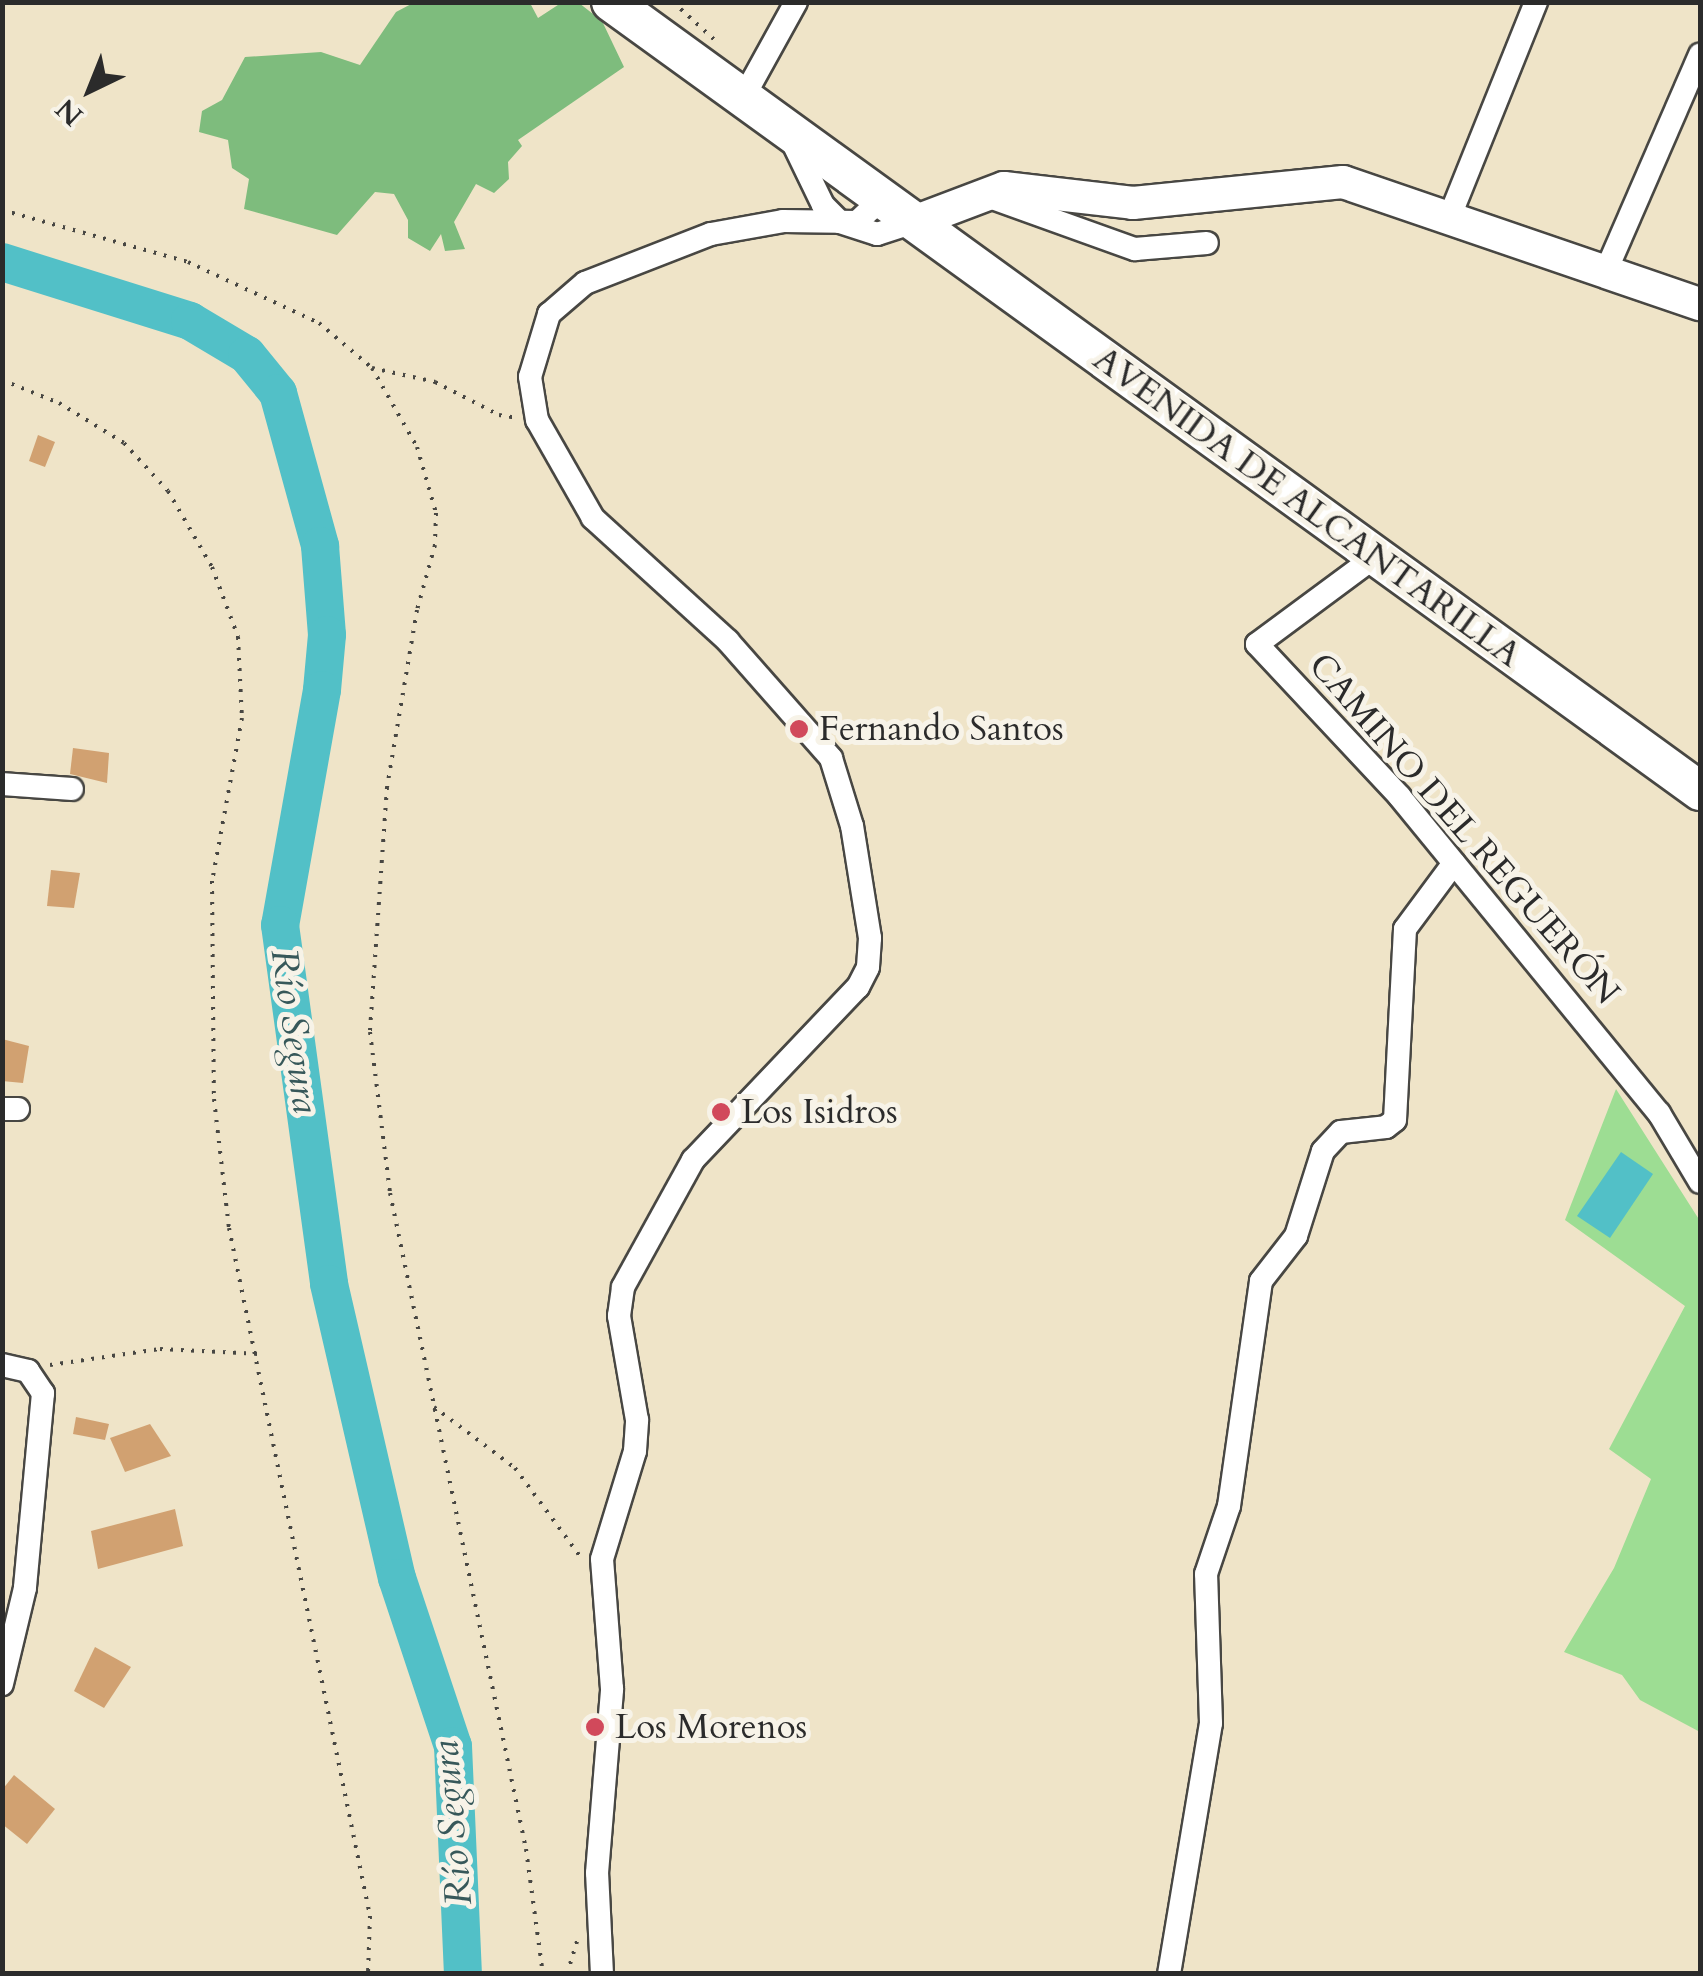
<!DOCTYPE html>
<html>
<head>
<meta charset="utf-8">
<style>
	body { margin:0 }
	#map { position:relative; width:1703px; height:1976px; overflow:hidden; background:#efe4c8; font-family:Cardo,serif }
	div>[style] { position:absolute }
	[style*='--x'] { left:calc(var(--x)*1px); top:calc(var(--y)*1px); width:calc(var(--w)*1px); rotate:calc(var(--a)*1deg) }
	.green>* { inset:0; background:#9ddd93 }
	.forest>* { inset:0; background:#7ebc7d }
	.water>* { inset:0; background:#52c0c7 }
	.river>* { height:38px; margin:-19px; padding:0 19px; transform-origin:19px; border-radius:19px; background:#52c0c7 }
	.building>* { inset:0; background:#d1a171 }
	.path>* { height:4px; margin-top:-2px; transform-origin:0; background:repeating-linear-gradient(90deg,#484743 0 2.5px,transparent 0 10.5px) }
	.roads { filter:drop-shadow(2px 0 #484743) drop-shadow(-2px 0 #484743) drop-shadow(0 2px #484743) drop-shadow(0 -2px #484743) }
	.minor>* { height:22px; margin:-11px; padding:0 11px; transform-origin:11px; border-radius:11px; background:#fff }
	.secondary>* { height:32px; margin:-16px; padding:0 16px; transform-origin:16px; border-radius:16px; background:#fff }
	.primary>* { height:38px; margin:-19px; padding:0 19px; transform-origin:19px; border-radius:19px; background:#fff }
	.dots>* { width:28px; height:28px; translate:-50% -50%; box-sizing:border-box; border:5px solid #f7f3e8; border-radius:50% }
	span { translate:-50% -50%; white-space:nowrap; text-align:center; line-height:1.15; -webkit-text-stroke:10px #f7f3e8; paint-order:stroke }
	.street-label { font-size:35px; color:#2b2b2b }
	.poi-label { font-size:35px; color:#2b2b2b }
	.left { translate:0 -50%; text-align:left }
	.water-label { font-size:38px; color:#37585a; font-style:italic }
	.frame { position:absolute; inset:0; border:5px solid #2b2b2b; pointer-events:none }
	.north { position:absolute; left:40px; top:40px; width:100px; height:100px; -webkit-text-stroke:8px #f7f3e8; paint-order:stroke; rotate:223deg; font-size:28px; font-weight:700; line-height:40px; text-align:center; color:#2b2b2b }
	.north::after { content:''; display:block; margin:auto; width:35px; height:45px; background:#2b2b2b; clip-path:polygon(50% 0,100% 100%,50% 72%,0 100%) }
</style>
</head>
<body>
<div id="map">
	<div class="green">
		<i style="clip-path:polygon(1616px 1089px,1700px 1221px,1700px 1732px,1640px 1700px,1622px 1675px,1564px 1652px,1614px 1568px,1651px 1479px,1609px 1449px,1685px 1306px,1565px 1220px)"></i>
	</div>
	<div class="forest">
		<i style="clip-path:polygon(415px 2px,530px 3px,538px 18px,561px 3px,579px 3px,602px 21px,624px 67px,518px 140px,522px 146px,508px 162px,509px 179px,494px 193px,476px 184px,454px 222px,465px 249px,445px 251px,441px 234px,430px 251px,408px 238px,408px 220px,394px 194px,375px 192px,337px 235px,244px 209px,249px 179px,232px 168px,228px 140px,199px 132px,202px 111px,222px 100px,245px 57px,321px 52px,360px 65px,396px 12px)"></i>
	</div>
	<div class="water">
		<i style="clip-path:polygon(1621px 1152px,1653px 1174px,1610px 1238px,1577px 1216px)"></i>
	</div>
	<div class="river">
		<i style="--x:2;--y:262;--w:197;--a:17.4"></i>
		<i style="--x:190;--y:321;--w:66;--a:30.8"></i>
		<i style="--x:247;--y:355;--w:49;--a:50.8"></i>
		<i style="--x:278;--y:393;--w:159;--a:74.6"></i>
		<i style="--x:320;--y:546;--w:89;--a:85.5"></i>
		<i style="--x:327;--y:635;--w:55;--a:95.2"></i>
		<i style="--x:322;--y:690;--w:239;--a:100.1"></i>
		<i style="--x:280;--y:925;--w:362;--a:82.2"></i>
		<i style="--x:329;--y:1284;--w:302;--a:77"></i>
		<i style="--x:397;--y:1578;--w:177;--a:71.6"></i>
		<i style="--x:453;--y:1746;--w:228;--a:87.5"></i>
	</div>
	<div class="building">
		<i style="clip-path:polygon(38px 435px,55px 442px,45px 467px,29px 461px)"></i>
		<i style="clip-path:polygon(73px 748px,109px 753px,107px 783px,70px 774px)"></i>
		<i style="clip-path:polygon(51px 870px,80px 873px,74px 908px,47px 906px)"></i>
		<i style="clip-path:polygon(2px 1039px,29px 1046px,23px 1083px,2px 1081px)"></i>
		<i style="clip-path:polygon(76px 1417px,109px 1424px,105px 1440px,73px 1434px)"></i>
		<i style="clip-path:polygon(150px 1424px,171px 1456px,125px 1472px,110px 1438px)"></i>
		<i style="clip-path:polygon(175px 1509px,183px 1546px,98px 1569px,91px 1531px)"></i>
		<i style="clip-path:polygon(95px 1647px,131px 1667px,104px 1708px,74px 1691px)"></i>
		<i style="clip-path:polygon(14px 1775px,55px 1809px,27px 1844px,2px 1824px,2px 1790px)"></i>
	</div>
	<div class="path">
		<i style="--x:673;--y:2;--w:59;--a:42.3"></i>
		<i style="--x:2;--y:210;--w:193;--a:15.6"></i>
		<i style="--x:188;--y:262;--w:145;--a:25"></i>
		<i style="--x:319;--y:323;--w:70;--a:40.3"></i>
		<i style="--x:372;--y:368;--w:91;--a:60.3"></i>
		<i style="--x:417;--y:447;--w:69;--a:73.9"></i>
		<i style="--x:436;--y:513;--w:32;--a:92"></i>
		<i style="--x:435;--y:545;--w:67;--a:105.5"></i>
		<i style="--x:417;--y:610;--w:180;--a:99.6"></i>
		<i style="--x:387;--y:787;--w:246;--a:94"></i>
		<i style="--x:370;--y:1032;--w:162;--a:82.9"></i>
		<i style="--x:390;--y:1193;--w:670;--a:78.29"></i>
		<i style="--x:526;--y:1849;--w:126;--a:82.3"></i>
		<i style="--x:372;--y:368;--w:65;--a:12.5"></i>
		<i style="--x:435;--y:382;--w:72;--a:27.3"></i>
		<i style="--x:499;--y:415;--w:19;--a:9"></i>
		<i style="--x:2;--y:380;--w:61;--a:22"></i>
		<i style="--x:59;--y:403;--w:76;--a:31.6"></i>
		<i style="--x:124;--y:443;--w:65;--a:47.5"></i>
		<i style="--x:168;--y:491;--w:88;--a:59.9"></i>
		<i style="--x:212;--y:567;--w:75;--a:69.6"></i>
		<i style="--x:238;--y:637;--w:81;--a:87.2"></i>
		<i style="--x:242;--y:718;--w:166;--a:100.4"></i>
		<i style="--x:212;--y:881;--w:218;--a:89.5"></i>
		<i style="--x:214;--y:1099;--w:130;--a:83.4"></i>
		<i style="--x:229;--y:1228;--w:702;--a:78.42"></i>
		<i style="--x:370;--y:1916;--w:58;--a:92"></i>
		<i style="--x:50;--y:1365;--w:111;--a:-8.3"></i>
		<i style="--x:160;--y:1349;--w:98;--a:2.9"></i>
		<i style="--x:434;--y:1407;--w:101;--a:37"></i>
		<i style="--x:515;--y:1468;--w:113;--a:53.6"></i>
		<i style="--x:567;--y:1974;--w:38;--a:-73"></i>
	</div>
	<div class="roads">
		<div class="minor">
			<i style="--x:743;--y:98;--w:110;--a:-61.1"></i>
			<i style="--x:794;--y:145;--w:67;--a:64.2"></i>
			<i style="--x:823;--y:205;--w:24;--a:45"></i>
			<i style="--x:840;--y:222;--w:39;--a:18"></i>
			<i style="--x:877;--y:234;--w:39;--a:-18"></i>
			<i style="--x:981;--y:194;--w:164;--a:19.7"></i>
			<i style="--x:1135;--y:249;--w:72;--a:-4.8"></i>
			<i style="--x:1450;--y:216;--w:231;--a:-68.1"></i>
			<i style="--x:1606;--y:271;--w:236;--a:-66.5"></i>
			<i style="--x:1376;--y:556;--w:148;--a:143.5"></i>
			<i style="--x:1257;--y:644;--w:209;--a:46.9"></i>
			<i style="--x:1400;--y:797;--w:409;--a:50.7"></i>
			<i style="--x:1659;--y:1113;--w:80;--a:59.3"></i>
			<i style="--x:2;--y:784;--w:70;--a:4.1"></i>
			<i style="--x:2;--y:1109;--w:16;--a:0"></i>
			<i style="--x:2;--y:1365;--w:27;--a:13"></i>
			<i style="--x:28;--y:1371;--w:27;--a:56"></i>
			<i style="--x:43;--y:1393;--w:196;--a:95.3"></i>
			<i style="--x:25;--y:1588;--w:99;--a:103.5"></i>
			<i style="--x:602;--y:1974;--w:101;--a:-92.8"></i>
			<i style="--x:597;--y:1873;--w:185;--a:-85.3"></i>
			<i style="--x:612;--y:1689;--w:130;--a:-94.4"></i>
			<i style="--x:602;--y:1559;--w:113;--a:-73"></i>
			<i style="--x:635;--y:1451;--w:31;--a:-86"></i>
			<i style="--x:637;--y:1420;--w:106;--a:-99.8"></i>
			<i style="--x:619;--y:1316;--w:29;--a:-82"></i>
			<i style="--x:623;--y:1287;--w:145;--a:-61.1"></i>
			<i style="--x:693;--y:1160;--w:239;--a:-46.4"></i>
			<i style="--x:858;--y:987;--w:22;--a:-63"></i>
			<i style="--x:868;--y:967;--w:29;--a:-86"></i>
			<i style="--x:870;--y:938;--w:113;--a:-99.1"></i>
			<i style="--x:852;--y:826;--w:71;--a:-107.2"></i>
			<i style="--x:831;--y:758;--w:156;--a:-131.4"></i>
			<i style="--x:728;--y:641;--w:183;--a:-137.7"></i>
			<i style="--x:593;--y:518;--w:113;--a:-119.7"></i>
			<i style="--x:537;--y:420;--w:44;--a:-99.2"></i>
			<i style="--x:530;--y:377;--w:66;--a:-73.2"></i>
			<i style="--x:549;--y:314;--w:48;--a:-40.7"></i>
			<i style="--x:585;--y:283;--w:135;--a:-21.3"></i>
			<i style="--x:711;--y:234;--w:73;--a:-10.2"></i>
			<i style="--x:783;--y:221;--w:74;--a:0.8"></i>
			<i style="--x:857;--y:222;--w:19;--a:-43"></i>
			<i style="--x:871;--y:209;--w:16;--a:-79"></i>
			<i style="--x:1169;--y:1974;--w:254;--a:-80.5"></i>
			<i style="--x:1211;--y:1723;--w:149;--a:-91.9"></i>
			<i style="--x:1206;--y:1574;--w:72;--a:-71.3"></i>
			<i style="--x:1229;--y:1506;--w:227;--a:-81.9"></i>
			<i style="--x:1261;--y:1281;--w:57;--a:-52.1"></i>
			<i style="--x:1296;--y:1236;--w:89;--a:-72.4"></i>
			<i style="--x:1323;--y:1151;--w:26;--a:-47"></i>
			<i style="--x:1341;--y:1132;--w:45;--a:-6.3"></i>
			<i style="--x:1386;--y:1127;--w:11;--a:-38"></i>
			<i style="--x:1395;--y:1120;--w:191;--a:-87"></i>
			<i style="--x:1405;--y:929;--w:82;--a:-53.4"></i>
		</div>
		<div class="secondary">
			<i style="--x:914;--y:222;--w:96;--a:-20.7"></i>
			<i style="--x:1004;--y:188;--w:130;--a:6.6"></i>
			<i style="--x:1133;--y:203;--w:211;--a:-5.7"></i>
			<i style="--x:1343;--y:182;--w:377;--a:18.9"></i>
		</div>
		<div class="primary">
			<i style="--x:611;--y:2;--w:1345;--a:35.92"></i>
		</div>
	</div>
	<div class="dots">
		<i style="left:799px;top:729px;background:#d1495b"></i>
		<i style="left:721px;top:1112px;background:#d1495b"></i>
		<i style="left:595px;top:1727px;background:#d1495b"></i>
	</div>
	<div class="street-label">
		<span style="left:1307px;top:507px;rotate:36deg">AVENIDA DE ALCANTARILLA</span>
		<span style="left:1464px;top:829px;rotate:49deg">CAMINO DEL REGUERÓN</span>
	</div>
	<div class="poi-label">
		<span class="left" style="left:819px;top:729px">Fernando Santos</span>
		<span class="left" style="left:741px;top:1112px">Los Isidros</span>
		<span class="left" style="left:615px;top:1727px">Los Morenos</span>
	</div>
	<div class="water-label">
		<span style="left:294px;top:1031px;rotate:82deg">Río Segura</span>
		<span style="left:453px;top:1823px;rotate:-95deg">Río Segura</span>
	</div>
	<div class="frame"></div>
	<div class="north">N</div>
</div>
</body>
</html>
